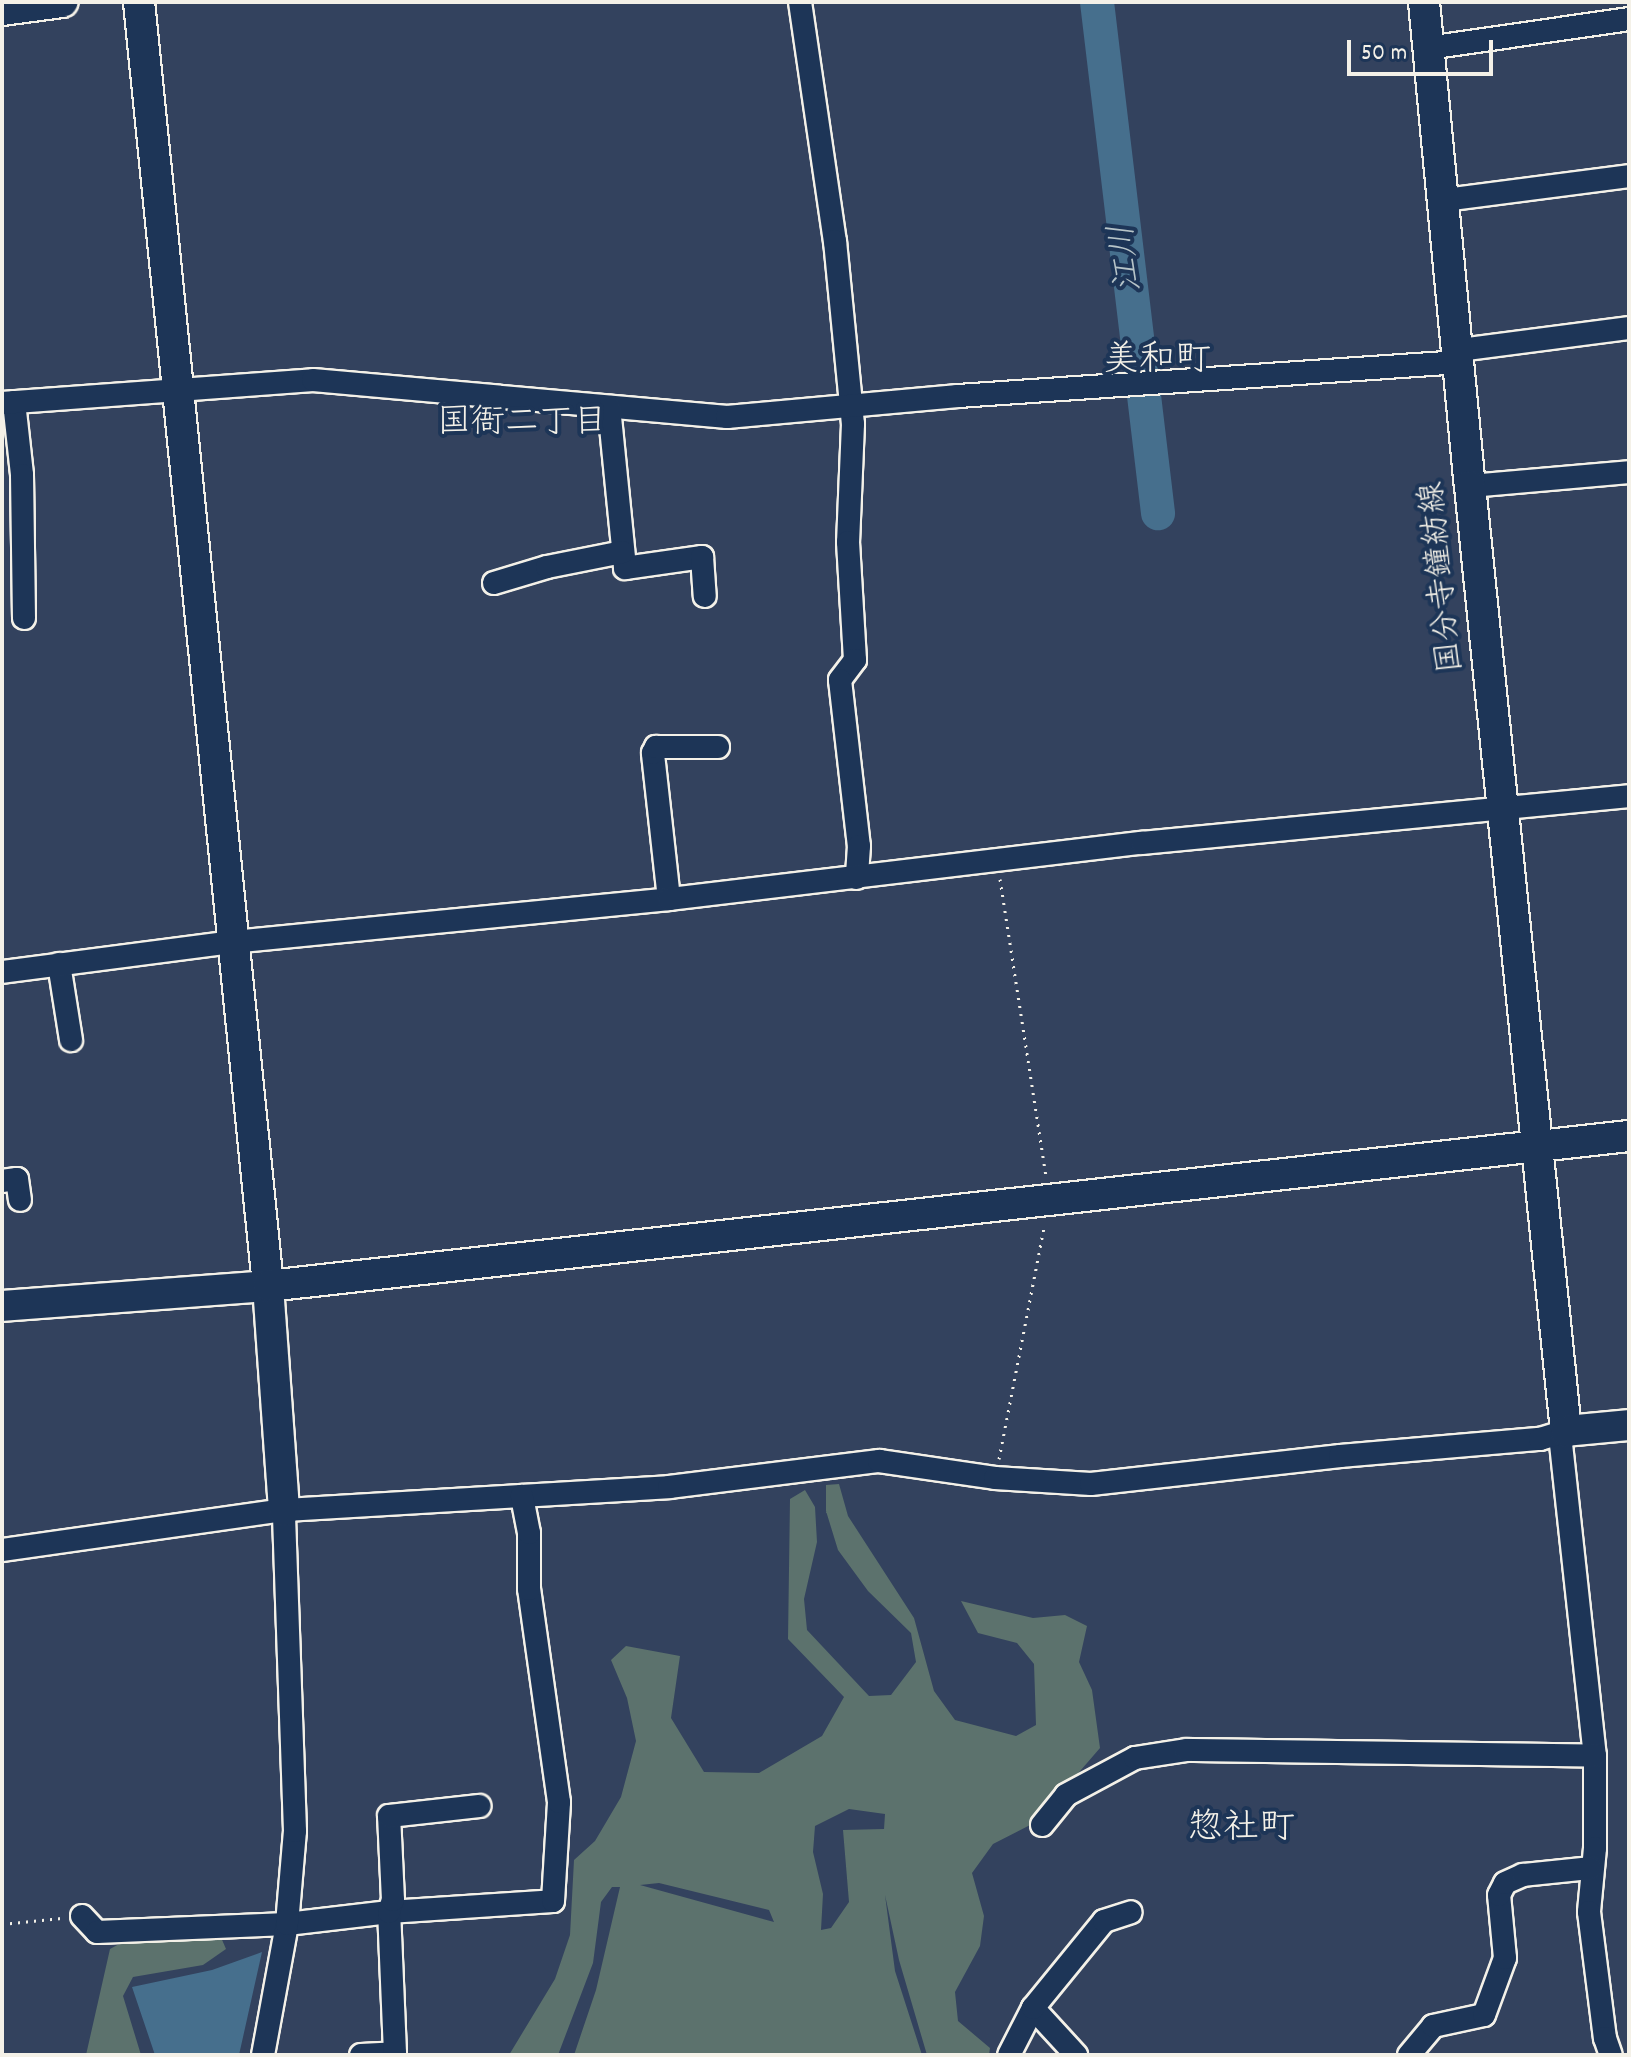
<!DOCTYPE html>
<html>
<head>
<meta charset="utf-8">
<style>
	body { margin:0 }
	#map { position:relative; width:1631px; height:2057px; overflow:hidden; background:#33425e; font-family:Dekko,"Klee One",sans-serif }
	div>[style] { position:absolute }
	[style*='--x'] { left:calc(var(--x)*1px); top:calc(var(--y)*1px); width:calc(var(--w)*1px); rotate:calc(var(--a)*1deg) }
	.green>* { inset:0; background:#5c726d }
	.water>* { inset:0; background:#466f8d }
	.river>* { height:34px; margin:-17px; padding:0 17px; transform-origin:17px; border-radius:17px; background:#466f8d }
	.path>* { height:3px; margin-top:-1.5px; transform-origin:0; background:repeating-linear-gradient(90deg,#f4f1e8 0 2px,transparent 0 8px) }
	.roads { filter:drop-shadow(2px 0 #f4f1e8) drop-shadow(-2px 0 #f4f1e8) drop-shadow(0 2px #f4f1e8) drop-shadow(0 -2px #f4f1e8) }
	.street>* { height:22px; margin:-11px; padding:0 11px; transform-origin:11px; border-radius:11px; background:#1d3557 }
	.secondary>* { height:30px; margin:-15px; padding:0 15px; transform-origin:15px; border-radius:15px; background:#1d3557 }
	span { translate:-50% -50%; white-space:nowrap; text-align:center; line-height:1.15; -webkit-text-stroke:8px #1d3557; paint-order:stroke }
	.street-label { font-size:32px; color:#f4f1e8 }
	.water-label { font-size:34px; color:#b7c4c8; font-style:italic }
	.neighbourhood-label { font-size:34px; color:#f4f1e8 }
	.quarter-label { font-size:36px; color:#f4f1e8 }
	.frame { position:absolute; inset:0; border:4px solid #f4f1e8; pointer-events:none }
	.scale { position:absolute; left:1347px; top:40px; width:146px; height:36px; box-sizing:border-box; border:4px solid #f4f1e8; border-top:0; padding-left:10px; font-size:24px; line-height:28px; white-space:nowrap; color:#f4f1e8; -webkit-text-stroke:6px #1d3557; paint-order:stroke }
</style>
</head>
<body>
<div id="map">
	<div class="green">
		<i style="clip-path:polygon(evenodd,839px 1484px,848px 1516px,914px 1618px,934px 1691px,955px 1720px,1016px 1736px,1036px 1725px,1034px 1664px,1017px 1643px,978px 1633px,961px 1601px,1033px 1618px,1065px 1615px,1087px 1626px,1079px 1662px,1092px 1690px,1100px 1748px,1036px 1822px,993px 1844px,972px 1873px,984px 1916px,980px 1946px,955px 1992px,958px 2021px,990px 2048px,989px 2055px,927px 2055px,899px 1960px,885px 1895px,895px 1971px,922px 2055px,574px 2055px,596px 1990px,620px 1887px,612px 1887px,601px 1902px,593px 1963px,558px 2055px,509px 2055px,555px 1979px,570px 1935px,574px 1860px,595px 1841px,621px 1797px,636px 1741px,627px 1698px,611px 1660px,626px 1646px,680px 1656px,671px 1718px,704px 1772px,759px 1773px,822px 1736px,844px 1697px,788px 1639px,790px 1499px,805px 1490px,815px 1507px,817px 1542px,804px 1599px,807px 1630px,869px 1696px,891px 1695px,916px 1662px,911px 1633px,868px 1591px,838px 1550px,826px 1511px,826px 1485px,839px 1484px,849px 1809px,885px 1814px,884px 1829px,843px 1830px,849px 1902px,831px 1928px,821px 1930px,823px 1894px,813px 1852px,815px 1826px,849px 1809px,839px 1484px,659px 1883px,769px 1910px,774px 1922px,640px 1885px,659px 1883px)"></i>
		<i style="clip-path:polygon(220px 1935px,226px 1949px,203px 1965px,133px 1977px,123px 1996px,141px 2055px,86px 2055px,110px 1949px,130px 1938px)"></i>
	</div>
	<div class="water">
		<i style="clip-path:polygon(262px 1952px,239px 2055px,155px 2055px,132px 1987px,212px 1970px)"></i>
	</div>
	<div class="river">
		<i style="--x:1097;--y:2;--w:515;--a:83.19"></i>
	</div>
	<div class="path">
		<i style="--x:1000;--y:879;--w:301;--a:81.2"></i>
		<i style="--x:999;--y:1459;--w:236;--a:-79"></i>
		<i style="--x:2;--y:1924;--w:60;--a:-5.7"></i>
	</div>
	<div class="roads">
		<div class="street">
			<i style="--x:800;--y:2;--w:242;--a:81.7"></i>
			<i style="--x:835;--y:241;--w:184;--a:84.4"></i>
			<i style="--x:853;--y:424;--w:118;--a:92.4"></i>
			<i style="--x:848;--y:542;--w:118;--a:86.6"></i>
			<i style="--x:855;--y:660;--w:25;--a:127"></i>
			<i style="--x:840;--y:680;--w:167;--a:83.5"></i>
			<i style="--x:859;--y:846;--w:32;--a:94"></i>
			<i style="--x:1428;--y:48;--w:203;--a:-8.2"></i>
			<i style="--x:1445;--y:200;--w:186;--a:-7.4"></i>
			<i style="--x:1460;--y:350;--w:170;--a:-7.4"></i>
			<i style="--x:14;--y:402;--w:73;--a:83.7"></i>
			<i style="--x:22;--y:475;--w:143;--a:89.2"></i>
			<i style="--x:2;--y:403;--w:312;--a:-4.2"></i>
			<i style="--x:313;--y:380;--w:416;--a:5.1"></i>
			<i style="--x:727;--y:417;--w:232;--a:-5.2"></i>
			<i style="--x:958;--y:396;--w:503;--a:-3.87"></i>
			<i style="--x:609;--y:407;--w:162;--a:84.3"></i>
			<i style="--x:625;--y:568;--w:78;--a:-8.1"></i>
			<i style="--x:702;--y:557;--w:39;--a:86"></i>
			<i style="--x:1470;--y:486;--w:160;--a:-5"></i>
			<i style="--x:494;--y:583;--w:55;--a:-16.8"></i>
			<i style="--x:547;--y:567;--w:77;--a:-11.2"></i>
			<i style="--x:669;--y:899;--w:147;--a:-96.3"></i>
			<i style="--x:653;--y:753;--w:7;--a:-63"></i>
			<i style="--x:656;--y:747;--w:62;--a:0"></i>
			<i style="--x:59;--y:964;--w:77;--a:81"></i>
			<i style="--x:2;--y:972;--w:232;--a:-7.4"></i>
			<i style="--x:232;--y:942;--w:439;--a:-5.6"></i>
			<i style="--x:669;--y:899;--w:476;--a:-6.8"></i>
			<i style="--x:1142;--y:843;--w:489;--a:-5.5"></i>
			<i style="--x:2;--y:1181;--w:15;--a:-8"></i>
			<i style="--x:17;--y:1179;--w:21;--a:82"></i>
			<i style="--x:1566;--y:1431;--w:14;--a:111"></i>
			<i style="--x:1561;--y:1444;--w:314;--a:83.8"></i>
			<i style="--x:1595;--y:1756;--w:92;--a:90"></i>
			<i style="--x:1595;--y:1848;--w:64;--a:95.4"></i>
			<i style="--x:1589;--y:1912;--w:127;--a:82.8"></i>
			<i style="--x:1605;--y:2038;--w:18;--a:71"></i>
			<i style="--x:2;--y:1550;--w:285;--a:-8.1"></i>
			<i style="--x:284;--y:1510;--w:386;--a:-3.4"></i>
			<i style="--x:669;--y:1487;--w:212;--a:-7.1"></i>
			<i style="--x:879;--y:1461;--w:117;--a:8.3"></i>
			<i style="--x:995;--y:1478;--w:96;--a:3.6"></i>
			<i style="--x:1091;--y:1484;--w:251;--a:-6.4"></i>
			<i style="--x:1340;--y:1456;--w:201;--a:-4.9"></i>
			<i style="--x:1540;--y:1439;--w:27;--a:-17"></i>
			<i style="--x:1042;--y:1825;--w:38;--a:-51"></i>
			<i style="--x:1066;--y:1795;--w:78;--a:-28.2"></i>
			<i style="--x:1135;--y:1758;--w:53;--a:-8.7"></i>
			<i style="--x:1187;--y:1750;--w:408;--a:0.8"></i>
			<i style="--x:82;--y:1916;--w:22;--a:47"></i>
			<i style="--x:97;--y:1932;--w:190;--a:-2.4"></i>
			<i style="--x:287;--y:1924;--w:103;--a:-6.7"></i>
			<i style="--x:389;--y:1912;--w:164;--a:-3.8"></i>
			<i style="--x:553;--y:1901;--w:99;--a:-86.5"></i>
			<i style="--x:559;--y:1802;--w:215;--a:-98"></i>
			<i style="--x:529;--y:1589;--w:56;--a:-90"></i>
			<i style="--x:529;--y:1533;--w:38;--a:-101"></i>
			<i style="--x:1033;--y:2008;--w:64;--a:47.5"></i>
			<i style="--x:263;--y:2055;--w:133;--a:-79.6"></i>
			<i style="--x:287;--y:1924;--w:93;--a:-85.1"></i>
			<i style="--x:295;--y:1831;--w:321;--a:-92"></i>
			<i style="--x:361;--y:2055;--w:34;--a:-3"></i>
			<i style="--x:395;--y:2053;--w:141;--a:-92.4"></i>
			<i style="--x:389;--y:1912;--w:13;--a:-72"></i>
			<i style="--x:393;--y:1900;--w:84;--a:-92.7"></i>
			<i style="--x:389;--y:1816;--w:91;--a:-6.3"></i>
			<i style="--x:1009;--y:2055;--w:53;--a:-62.9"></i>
			<i style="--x:1033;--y:2008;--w:112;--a:-50.8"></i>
			<i style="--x:1104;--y:1921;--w:28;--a:-18"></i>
			<i style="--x:1409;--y:2055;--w:38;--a:-50"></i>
			<i style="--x:1433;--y:2026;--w:52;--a:-12.2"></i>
			<i style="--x:1484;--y:2015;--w:61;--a:-69.8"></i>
			<i style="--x:1505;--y:1958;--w:63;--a:-95.4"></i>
			<i style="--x:1499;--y:1895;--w:13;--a:-63"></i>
			<i style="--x:1505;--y:1883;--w:20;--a:-24"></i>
			<i style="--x:1523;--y:1875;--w:68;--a:-5.9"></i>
		</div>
		<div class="secondary">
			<i style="--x:139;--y:2;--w:1290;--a:84.26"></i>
			<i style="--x:268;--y:1286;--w:225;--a:85.9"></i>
			<i style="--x:1424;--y:2;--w:486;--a:84.6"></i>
			<i style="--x:1470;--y:486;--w:950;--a:84.2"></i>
			<i style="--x:1566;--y:1431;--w:63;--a:-5.4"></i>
			<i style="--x:2;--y:10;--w:61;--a:-7.6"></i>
			<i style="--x:2;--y:1306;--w:267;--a:-4.3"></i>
			<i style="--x:268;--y:1286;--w:1369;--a:-6.29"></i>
		</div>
	</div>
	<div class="street-label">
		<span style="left:1444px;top:577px;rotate:-96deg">国分寺鐘紡線</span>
	</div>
	<div class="water-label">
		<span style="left:1128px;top:258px;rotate:-97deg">江川</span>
	</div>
	<div class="neighbourhood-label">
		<span style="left:522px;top:425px">国衙二丁目</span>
	</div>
	<div class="quarter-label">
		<span style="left:1157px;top:363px">美和町</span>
		<span style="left:1241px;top:1831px">惣社町</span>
	</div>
	<div class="frame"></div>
	<div class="scale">50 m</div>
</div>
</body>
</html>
